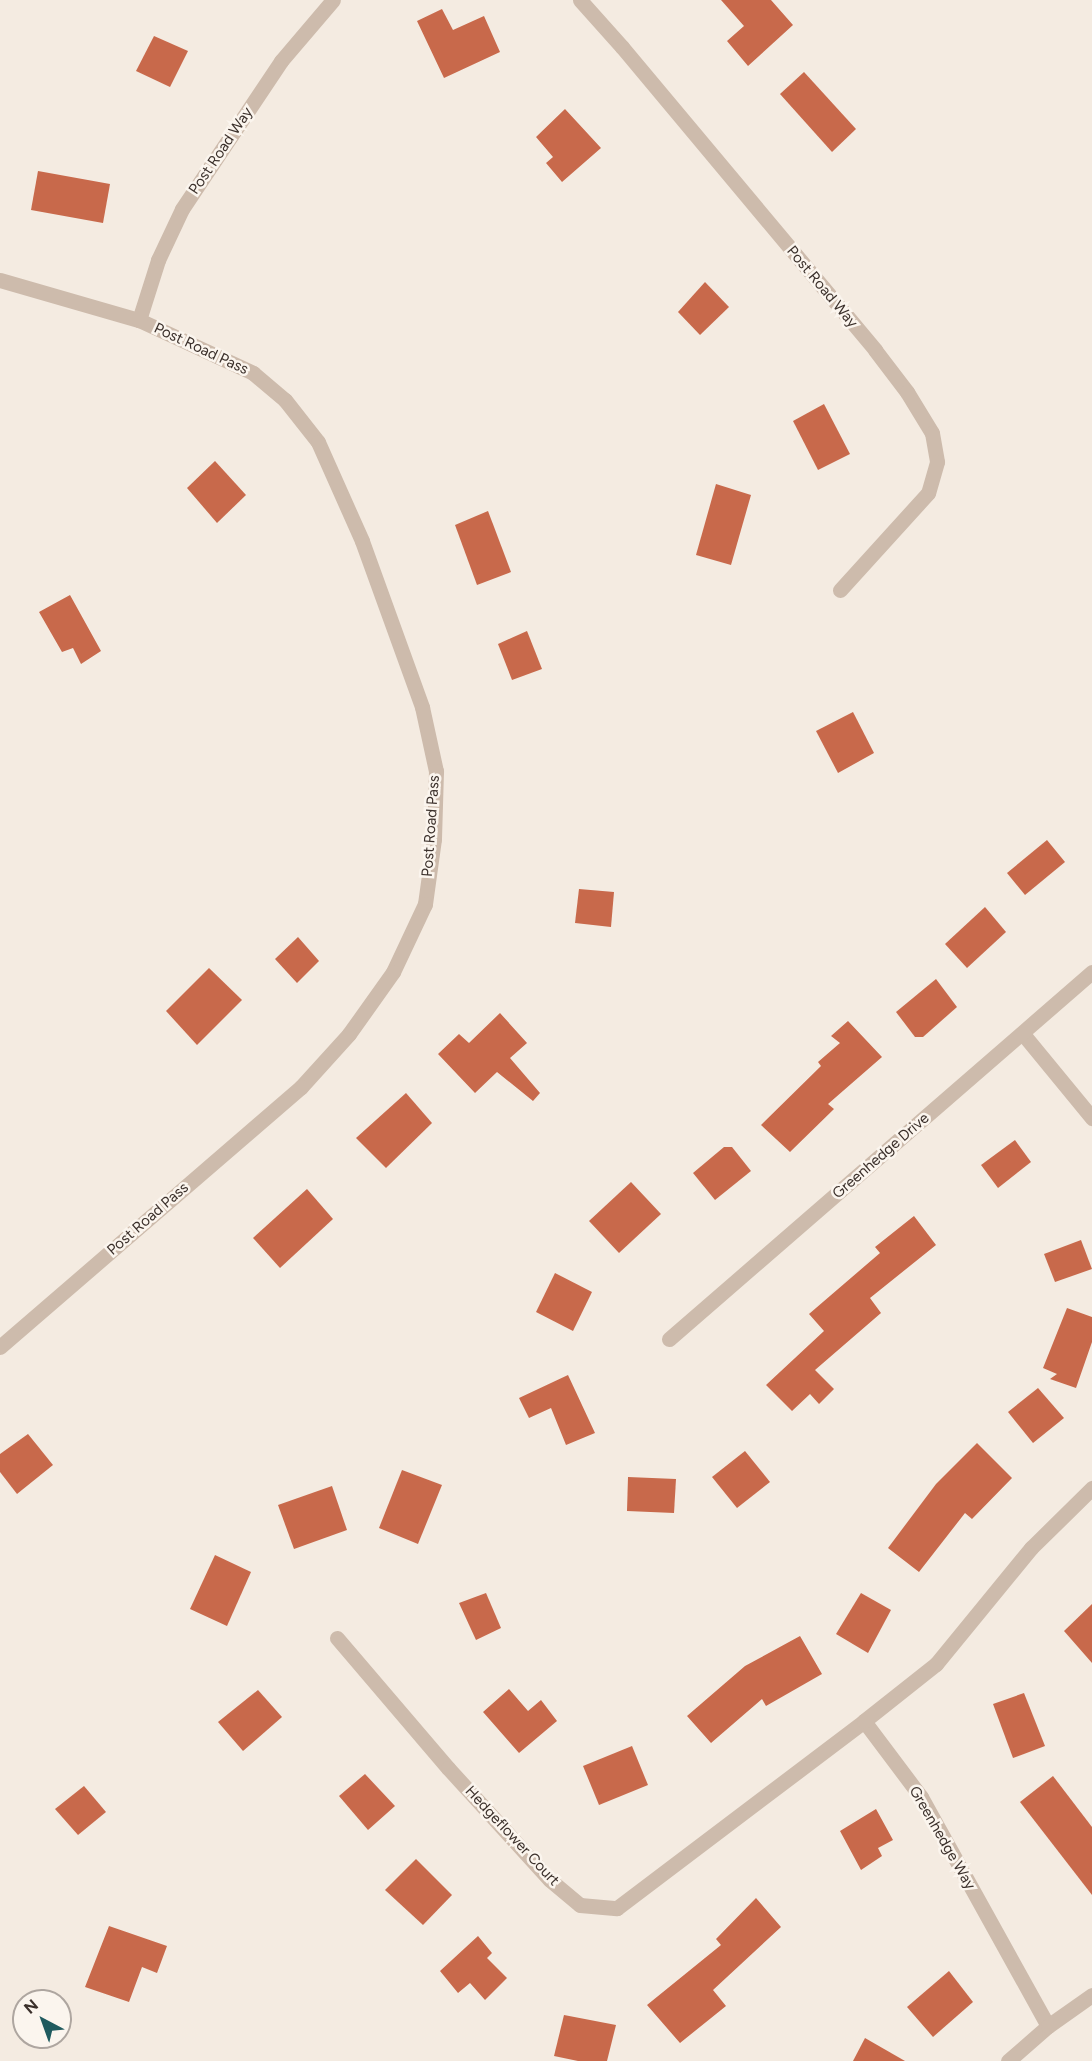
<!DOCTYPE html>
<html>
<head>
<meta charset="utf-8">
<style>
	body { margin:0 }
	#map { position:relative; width:1092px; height:2061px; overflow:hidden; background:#f4ebe1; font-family:Figtree,sans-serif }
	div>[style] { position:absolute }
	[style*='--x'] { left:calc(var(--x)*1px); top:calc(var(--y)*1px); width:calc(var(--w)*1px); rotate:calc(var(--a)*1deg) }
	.building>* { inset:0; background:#c8694b }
	.minor>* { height:15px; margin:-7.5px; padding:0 7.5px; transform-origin:7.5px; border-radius:7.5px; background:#cdbbac }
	span { translate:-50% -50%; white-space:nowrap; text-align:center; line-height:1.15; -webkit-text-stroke:5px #fbf5ee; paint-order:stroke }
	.street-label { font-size:15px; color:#3b302b }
	.north { position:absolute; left:12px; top:1989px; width:60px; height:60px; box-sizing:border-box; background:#fbf5ee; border:2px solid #aea6a0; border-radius:50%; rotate:319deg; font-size:16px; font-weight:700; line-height:24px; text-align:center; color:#3b302b }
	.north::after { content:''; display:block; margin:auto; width:21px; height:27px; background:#1f5a5e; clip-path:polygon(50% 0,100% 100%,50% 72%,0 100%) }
</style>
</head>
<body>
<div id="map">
	<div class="building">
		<i style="clip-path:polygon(721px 0,771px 0,793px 25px,748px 66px,727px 41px,744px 26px)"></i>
		<i style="clip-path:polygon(442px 9px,453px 30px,484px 16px,500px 52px,444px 78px,417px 21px)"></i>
		<i style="clip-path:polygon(154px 36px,188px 51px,170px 87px,136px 71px)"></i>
		<i style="clip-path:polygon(804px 72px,856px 129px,832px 152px,780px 94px)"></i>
		<i style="clip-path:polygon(565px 109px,601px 148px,562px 182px,546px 163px,553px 157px,536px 137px)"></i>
		<i style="clip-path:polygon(38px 171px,110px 184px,103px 223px,31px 210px)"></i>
		<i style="clip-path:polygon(705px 282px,729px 307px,700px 335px,678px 312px)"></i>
		<i style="clip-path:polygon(824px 404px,850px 454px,818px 470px,793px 421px)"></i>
		<i style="clip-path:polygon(215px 461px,246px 495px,217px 523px,187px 488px)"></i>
		<i style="clip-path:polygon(716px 484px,751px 495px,731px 565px,696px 555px)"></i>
		<i style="clip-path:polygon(488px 511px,511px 572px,477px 585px,455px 525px)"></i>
		<i style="clip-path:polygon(70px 595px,101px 651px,81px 664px,73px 648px,62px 652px,39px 612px)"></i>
		<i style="clip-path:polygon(527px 631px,542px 669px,512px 680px,498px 644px)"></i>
		<i style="clip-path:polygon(853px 712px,874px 753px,838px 773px,816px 731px)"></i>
		<i style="clip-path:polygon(1047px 840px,1065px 862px,1025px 895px,1007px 873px)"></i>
		<i style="clip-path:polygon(579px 889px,614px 892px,611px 927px,575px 923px)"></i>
		<i style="clip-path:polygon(985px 907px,1006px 932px,967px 968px,945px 944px)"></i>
		<i style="clip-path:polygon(298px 937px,319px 961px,297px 983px,275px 959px)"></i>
		<i style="clip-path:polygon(209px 968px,242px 1000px,197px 1045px,166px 1011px)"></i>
		<i style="clip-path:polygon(936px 979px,957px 1007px,923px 1037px,915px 1037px,896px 1012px)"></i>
		<i style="clip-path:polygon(500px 1013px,527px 1043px,510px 1058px,540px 1093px,533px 1101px,497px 1072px,475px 1093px,438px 1054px,459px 1034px,469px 1043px)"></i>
		<i style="clip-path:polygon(848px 1021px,882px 1057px,828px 1104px,834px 1109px,790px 1152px,761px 1125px,821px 1066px,818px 1062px,840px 1043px,831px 1036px)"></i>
		<i style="clip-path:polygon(406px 1093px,432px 1123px,386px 1168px,356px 1138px)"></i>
		<i style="clip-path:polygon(1015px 1140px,1031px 1162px,998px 1188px,981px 1165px)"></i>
		<i style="clip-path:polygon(724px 1147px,732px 1147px,751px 1171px,715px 1200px,693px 1173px)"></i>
		<i style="clip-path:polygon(631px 1182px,661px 1214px,619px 1253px,589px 1221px)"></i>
		<i style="clip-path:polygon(307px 1189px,333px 1219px,280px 1268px,253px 1238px)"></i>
		<i style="clip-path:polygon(914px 1216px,936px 1245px,870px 1298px,881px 1313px,815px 1370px,834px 1389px,819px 1404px,810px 1394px,792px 1411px,766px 1385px,824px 1331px,809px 1314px,880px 1253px,875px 1247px)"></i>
		<i style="clip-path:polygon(1081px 1240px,1092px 1269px,1055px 1282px,1044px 1254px)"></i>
		<i style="clip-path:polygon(555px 1273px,592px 1292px,573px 1331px,536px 1312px)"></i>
		<i style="clip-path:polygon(1067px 1308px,1092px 1317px,1092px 1342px,1076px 1388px,1050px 1379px,1057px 1374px,1043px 1368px)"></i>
		<i style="clip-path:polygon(568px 1375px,595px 1433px,566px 1445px,551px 1408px,529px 1418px,519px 1398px)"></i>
		<i style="clip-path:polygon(1038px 1388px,1064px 1418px,1033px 1443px,1008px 1412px)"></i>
		<i style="clip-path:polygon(28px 1434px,53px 1465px,17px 1494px,0 1472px,0 1454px)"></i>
		<i style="clip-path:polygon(977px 1443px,1012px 1478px,972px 1519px,965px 1513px,919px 1572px,888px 1548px,936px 1484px)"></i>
		<i style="clip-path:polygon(745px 1451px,770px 1482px,737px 1508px,712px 1477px)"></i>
		<i style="clip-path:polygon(402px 1470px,442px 1485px,418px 1544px,379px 1528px)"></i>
		<i style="clip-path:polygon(628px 1477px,676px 1479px,674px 1513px,627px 1511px)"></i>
		<i style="clip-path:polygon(332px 1486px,347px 1530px,294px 1549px,278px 1505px)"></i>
		<i style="clip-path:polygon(215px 1555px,251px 1572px,227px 1626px,190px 1609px)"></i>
		<i style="clip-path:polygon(486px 1593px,501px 1628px,476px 1640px,459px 1603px)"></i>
		<i style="clip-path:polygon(861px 1593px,891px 1610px,868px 1653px,836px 1634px)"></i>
		<i style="clip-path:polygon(1092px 1604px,1092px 1663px,1064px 1631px)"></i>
		<i style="clip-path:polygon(800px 1636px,822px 1674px,766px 1706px,762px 1699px,711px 1743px,687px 1716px,745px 1666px)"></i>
		<i style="clip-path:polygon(509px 1689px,528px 1711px,541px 1700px,557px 1721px,519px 1753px,483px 1712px)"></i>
		<i style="clip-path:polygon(258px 1690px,282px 1717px,243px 1751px,218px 1722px)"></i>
		<i style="clip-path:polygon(1024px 1693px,1045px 1746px,1013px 1758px,993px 1704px)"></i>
		<i style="clip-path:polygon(632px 1746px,648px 1785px,599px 1805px,583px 1766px)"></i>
		<i style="clip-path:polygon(365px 1774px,395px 1806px,368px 1830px,339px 1796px)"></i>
		<i style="clip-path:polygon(1053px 1776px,1092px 1827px,1092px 1895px,1020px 1802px)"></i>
		<i style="clip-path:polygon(84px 1786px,106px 1812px,78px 1835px,55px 1809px)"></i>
		<i style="clip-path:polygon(876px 1809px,893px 1840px,878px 1848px,882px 1856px,861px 1870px,840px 1831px)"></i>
		<i style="clip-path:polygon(416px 1859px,452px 1895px,423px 1925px,385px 1890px)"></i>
		<i style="clip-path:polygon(756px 1898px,781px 1927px,713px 1990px,726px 2006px,680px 2043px,647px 2005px,721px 1945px,716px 1939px)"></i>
		<i style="clip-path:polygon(109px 1926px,167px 1946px,157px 1973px,142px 1967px,129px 2002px,85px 1987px)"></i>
		<i style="clip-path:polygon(478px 1936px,492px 1953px,487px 1958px,507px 1978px,485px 2000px,470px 1983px,458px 1993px,440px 1971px)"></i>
		<i style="clip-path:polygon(949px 1971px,973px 2002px,933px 2037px,907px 2007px)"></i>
		<i style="clip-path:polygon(564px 2015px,616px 2025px,607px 2061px,578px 2061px,554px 2056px)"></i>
		<i style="clip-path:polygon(865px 2038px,905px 2061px,853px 2061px)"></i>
	</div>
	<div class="minor">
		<i style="--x:580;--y:0;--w:63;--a:48.2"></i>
		<i style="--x:622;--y:47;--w:395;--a:50.1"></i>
		<i style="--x:875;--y:350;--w:53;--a:52.7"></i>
		<i style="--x:907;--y:392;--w:48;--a:58.6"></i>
		<i style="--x:932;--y:433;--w:29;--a:80"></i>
		<i style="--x:937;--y:462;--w:32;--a:106"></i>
		<i style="--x:928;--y:493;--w:131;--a:132.2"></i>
		<i style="--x:0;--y:280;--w:145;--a:16.1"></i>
		<i style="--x:139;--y:320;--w:126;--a:24.9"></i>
		<i style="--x:253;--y:373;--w:42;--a:40.2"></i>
		<i style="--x:285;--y:400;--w:53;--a:51.8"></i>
		<i style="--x:318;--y:442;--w:108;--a:66"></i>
		<i style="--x:362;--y:541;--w:177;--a:70.1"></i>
		<i style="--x:422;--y:707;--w:66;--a:77.7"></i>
		<i style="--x:436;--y:771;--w:68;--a:91.7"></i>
		<i style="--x:434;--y:839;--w:66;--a:97.9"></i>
		<i style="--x:425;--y:904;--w:75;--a:115.2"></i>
		<i style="--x:393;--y:972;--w:76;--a:125.4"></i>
		<i style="--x:349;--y:1034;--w:72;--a:132.2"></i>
		<i style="--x:301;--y:1087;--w:398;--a:139.2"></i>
		<i style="--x:139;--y:320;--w:63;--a:-72.4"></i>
		<i style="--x:158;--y:260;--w:56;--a:-64.8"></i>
		<i style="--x:182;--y:209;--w:178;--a:-56.2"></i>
		<i style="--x:281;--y:61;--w:80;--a:-49.6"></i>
		<i style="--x:1023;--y:1034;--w:109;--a:50.6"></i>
		<i style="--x:669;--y:1339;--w:560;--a:-40.95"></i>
		<i style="--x:337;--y:1638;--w:171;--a:49.5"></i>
		<i style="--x:448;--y:1768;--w:151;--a:47.7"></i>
		<i style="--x:550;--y:1880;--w:39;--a:40"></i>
		<i style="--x:580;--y:1905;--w:37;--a:5"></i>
		<i style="--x:617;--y:1908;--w:310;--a:-37.1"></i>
		<i style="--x:1048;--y:2026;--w:262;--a:-119"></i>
		<i style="--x:921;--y:1797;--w:95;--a:-126.9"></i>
		<i style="--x:864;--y:1721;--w:92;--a:-38.4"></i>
		<i style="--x:936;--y:1664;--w:150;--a:-50.7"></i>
		<i style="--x:1031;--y:1548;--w:86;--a:-44.5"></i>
		<i style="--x:1008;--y:2061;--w:53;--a:-41.2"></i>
		<i style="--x:1048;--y:2026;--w:54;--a:-35.2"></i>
	</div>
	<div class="street-label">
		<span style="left:221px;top:151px;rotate:-56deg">Post Road Way</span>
		<span style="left:822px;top:287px;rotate:50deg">Post Road Way</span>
		<span style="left:201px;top:349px;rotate:25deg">Post Road Pass</span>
		<span style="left:431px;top:826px;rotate:-86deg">Post Road Pass</span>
		<span style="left:881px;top:1156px;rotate:-41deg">Greenhedge Drive</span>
		<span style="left:148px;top:1219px;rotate:-41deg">Post Road Pass</span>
		<span style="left:512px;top:1836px;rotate:47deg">Hedgeflower Court</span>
		<span style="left:942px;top:1838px;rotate:60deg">Greenhedge Way</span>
	</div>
	<div class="north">N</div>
</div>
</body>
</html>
